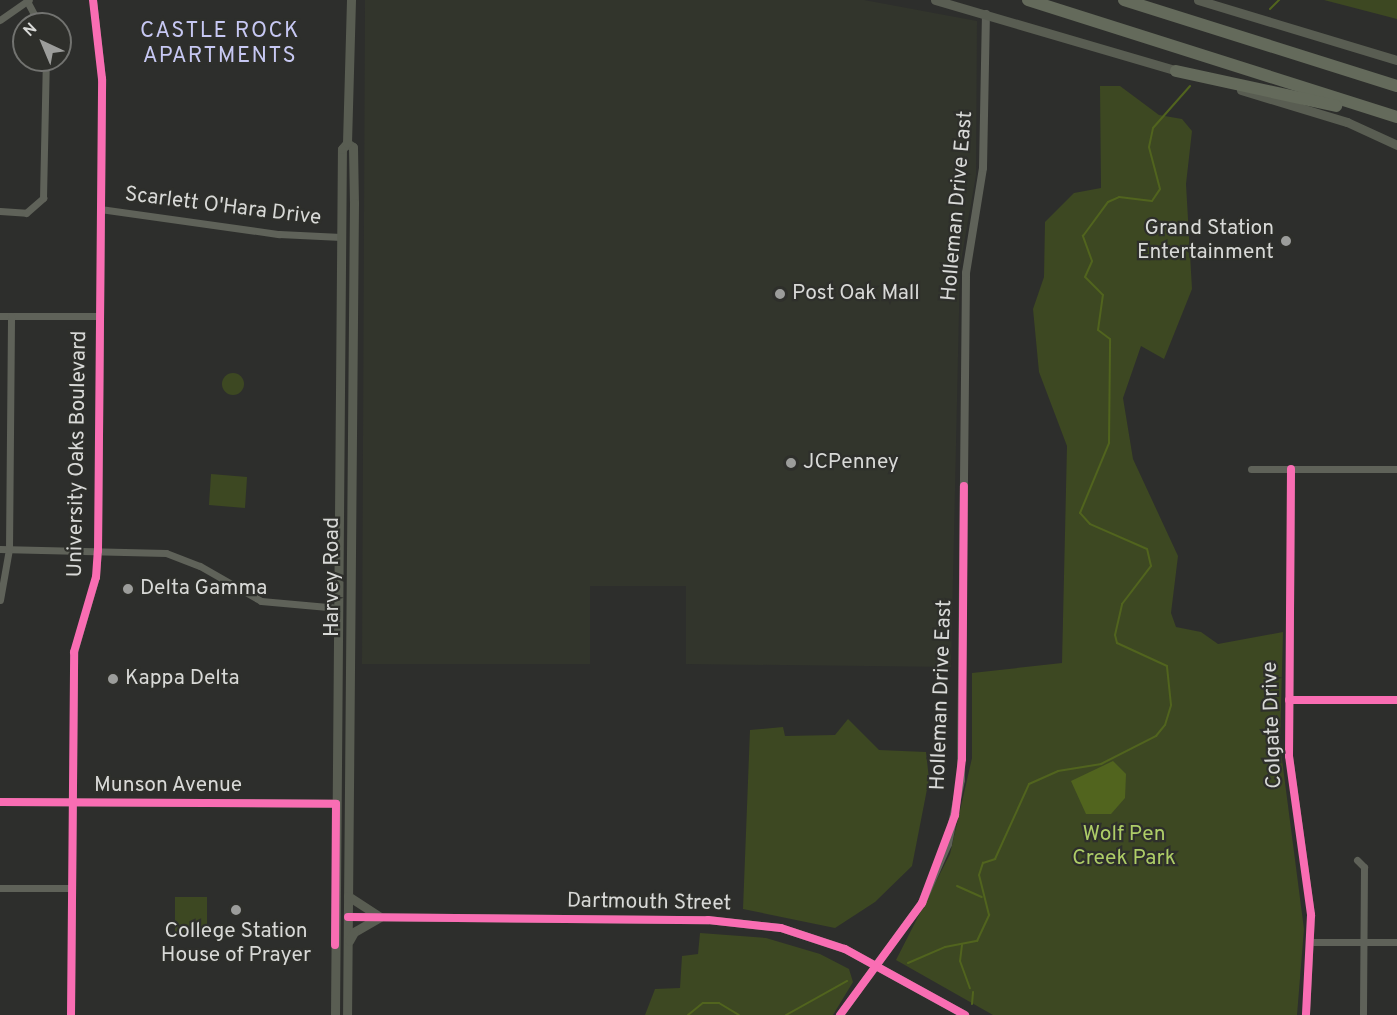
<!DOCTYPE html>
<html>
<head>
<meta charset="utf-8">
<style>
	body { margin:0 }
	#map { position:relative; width:1397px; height:1015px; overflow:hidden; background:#2d2e2c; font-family:Overpass,sans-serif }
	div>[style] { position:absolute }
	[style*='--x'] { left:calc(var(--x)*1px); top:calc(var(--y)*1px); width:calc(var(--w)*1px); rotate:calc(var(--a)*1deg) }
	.built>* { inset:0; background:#32352c }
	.green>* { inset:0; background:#3d4822 }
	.round { border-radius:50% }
	.water>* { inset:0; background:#51641e }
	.stream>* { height:2px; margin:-1px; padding:0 1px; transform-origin:1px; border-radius:1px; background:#51641e }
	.minor>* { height:7px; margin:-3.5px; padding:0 3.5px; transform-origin:3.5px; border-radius:3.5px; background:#5f6259 }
	.tertiary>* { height:8px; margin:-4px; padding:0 4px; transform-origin:4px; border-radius:4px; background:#5f6259 }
	.secondary>* { height:9px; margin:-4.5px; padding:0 4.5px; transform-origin:4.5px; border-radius:4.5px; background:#595d52 }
	.motorway>* { height:12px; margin:-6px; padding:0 6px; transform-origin:6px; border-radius:6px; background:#646a5b }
	.cycleway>* { height:8px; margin:-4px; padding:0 4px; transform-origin:4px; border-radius:4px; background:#f96db3 }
	.dots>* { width:16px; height:16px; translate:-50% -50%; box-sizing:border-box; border:3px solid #2e2f2b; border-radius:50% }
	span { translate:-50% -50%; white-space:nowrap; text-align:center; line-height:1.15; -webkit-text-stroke:4.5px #2e2f2b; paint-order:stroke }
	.street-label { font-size:21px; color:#d8d9d7 }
	.poi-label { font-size:21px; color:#d8d9d7 }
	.right { translate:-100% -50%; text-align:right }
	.left { translate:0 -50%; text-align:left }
	.park-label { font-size:21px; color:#aecd67 }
	.neighbourhood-label { font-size:22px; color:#c7c8f3; letter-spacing:1.5px }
	.north { position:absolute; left:12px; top:12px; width:60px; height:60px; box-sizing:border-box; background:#2e2f2b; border:2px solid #727370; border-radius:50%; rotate:316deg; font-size:16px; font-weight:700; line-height:24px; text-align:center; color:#d8d9d7 }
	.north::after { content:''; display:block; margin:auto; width:21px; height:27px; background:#9c9d9b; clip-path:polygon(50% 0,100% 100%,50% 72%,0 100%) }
</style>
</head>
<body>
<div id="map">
	<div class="built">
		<i style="clip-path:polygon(365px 0,864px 0,977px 21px,976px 175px,960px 267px,951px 667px,686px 664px,686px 586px,590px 586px,590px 664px,362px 664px)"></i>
	</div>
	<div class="green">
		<i style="clip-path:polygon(1324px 0,1397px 0,1397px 19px)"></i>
		<i style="clip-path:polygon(1100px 86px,1120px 86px,1159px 115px,1182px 119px,1192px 131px,1186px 184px,1192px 289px,1164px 359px,1141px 346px,1123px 398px,1133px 459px,1178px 556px,1171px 613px,1176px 627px,1201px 632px,1218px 644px,1283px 632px,1280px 744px,1304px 929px,1297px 1015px,993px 1015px,896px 960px,950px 854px,972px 758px,972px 673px,1062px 663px,1067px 446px,1039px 372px,1033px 309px,1044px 277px,1045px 222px,1074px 193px,1101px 188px)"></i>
		<i class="round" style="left:222px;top:373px;width:22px;height:22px"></i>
		<i style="clip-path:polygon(211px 474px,247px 477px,245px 508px,209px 505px)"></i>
		<i style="clip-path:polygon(848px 719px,879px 750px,926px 752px,929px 779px,912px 866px,875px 902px,835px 928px,743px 909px,750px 730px,783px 727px,785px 736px,835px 735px)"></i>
		<i style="clip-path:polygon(175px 897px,207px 897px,207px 934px,175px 934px)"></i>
		<i style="clip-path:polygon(700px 933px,766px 938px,820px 954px,849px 969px,853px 982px,833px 1015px,645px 1015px,655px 989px,680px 988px,682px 956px,698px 954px)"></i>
	</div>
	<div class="water">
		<i style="clip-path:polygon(1113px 761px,1126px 774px,1125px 798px,1111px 814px,1086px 814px,1071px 781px)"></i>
	</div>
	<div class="stream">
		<i style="--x:1270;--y:9;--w:13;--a:-45"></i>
		<i style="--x:957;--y:886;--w:27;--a:24"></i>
		<i style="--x:962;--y:945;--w:16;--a:97"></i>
		<i style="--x:960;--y:961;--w:29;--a:70"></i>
		<i style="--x:908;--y:963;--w:40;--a:-23.4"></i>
		<i style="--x:945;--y:947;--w:33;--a:-11"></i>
		<i style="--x:977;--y:941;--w:29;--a:-65"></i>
		<i style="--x:989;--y:915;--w:41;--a:-104"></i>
		<i style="--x:979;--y:875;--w:13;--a:-72"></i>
		<i style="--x:983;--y:863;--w:13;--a:-18"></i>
		<i style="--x:995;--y:859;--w:82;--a:-65.6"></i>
		<i style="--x:1029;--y:784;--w:32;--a:-24"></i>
		<i style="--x:1058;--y:771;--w:44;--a:-9.2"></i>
		<i style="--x:1101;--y:764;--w:62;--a:-27"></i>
		<i style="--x:1156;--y:736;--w:14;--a:-51"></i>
		<i style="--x:1165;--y:725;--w:21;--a:-73"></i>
		<i style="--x:1171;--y:705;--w:39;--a:-96"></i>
		<i style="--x:1167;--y:666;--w:55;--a:-155.3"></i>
		<i style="--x:1117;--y:643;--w:8;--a:-104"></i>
		<i style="--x:1115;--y:635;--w:32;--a:-77"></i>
		<i style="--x:1122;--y:604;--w:48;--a:-52.7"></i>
		<i style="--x:1151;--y:566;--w:17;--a:-103"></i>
		<i style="--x:1147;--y:549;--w:62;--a:-156.3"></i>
		<i style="--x:1090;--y:524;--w:15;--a:-132"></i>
		<i style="--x:1080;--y:513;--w:76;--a:-67.5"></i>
		<i style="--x:1109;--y:443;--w:104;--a:-89.4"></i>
		<i style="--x:1110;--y:339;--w:15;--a:-143"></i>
		<i style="--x:1098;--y:330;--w:35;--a:-82"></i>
		<i style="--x:1103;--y:295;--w:25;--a:-135"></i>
		<i style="--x:1085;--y:277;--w:17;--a:-66"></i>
		<i style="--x:1092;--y:261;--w:27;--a:-110"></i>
		<i style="--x:1083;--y:236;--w:42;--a:-53.7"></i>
		<i style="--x:1108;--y:202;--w:12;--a:-24"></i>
		<i style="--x:1119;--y:197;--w:33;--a:7"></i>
		<i style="--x:1152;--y:201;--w:14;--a:-56"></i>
		<i style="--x:1160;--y:189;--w:43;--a:-104.7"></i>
		<i style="--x:1149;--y:147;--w:19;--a:-78"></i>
		<i style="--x:1153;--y:128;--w:56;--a:-48.6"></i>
		<i style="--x:972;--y:1004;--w:12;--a:-85"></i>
		<i style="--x:688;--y:1015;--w:19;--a:-39"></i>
		<i style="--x:703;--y:1003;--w:16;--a:0"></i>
		<i style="--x:719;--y:1003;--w:23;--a:31"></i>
		<i style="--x:786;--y:1015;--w:70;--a:-29.1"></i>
	</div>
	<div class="minor">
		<i style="--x:27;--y:1;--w:26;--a:62"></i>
		<i style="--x:0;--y:20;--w:35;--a:-35"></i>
		<i style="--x:100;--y:209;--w:181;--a:8"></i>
		<i style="--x:279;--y:234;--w:62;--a:2.8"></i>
		<i style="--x:0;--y:211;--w:26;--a:4"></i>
		<i style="--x:26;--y:213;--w:23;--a:-41"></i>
		<i style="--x:43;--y:198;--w:138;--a:-88.8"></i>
		<i style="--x:0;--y:316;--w:99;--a:0"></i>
		<i style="--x:1251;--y:469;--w:146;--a:0"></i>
		<i style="--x:1291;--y:469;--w:287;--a:90.4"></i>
		<i style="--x:1289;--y:756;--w:161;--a:82.1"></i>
		<i style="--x:1311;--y:915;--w:100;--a:92.9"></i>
		<i style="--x:0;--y:549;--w:166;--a:1.4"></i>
		<i style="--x:166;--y:553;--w:36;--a:21"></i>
		<i style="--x:200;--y:566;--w:70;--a:29.8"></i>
		<i style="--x:261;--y:601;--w:78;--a:5.1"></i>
		<i style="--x:0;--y:600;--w:52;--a:-80"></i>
		<i style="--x:9;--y:549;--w:233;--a:-89.5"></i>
		<i style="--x:1289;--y:700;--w:108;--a:0"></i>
		<i style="--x:1357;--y:860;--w:10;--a:45"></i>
		<i style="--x:1364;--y:867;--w:148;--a:90.4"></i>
		<i style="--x:0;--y:888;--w:72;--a:0"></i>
		<i style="--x:1311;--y:942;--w:86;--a:0"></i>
		<i style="--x:71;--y:1015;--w:363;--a:-89.5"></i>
		<i style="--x:74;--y:652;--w:78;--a:-73.7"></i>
		<i style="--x:96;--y:577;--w:26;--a:-86"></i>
		<i style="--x:98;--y:551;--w:472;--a:-89.5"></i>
		<i style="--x:102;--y:79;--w:80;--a:-96.5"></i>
	</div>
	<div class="tertiary">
		<i style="--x:0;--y:802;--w:336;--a:0.3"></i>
		<i style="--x:348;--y:917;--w:360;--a:0.5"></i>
		<i style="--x:708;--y:920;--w:73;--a:6.3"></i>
		<i style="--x:781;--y:928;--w:67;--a:18.2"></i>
		<i style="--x:845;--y:949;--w:137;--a:28.8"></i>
		<i style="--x:840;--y:1015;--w:139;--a:-53.8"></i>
		<i style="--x:922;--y:903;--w:64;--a:-66.2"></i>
		<i style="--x:948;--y:844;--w:65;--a:-78.5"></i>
		<i style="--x:961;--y:780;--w:507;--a:-89.43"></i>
		<i style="--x:966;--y:273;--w:106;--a:-80.8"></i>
		<i style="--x:983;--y:168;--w:154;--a:-88.9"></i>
	</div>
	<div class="secondary">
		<i style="--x:935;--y:0;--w:257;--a:16.3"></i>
		<i style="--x:1198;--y:0;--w:208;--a:16.8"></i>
		<i style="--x:1241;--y:90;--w:111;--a:16.8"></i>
		<i style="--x:1347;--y:122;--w:55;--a:24.7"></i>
		<i style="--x:347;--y:143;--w:7;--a:34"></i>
		<i style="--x:353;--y:147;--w:56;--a:89"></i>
		<i style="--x:354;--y:203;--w:812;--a:90.49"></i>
		<i style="--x:348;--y:896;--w:38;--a:33"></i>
		<i style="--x:380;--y:917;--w:30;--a:150"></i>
		<i style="--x:354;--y:932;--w:10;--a:119"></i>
		<i style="--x:335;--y:1015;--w:866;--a:-89.54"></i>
		<i style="--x:342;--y:149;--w:8;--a:-50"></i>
		<i style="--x:347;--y:143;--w:143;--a:-88.4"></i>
	</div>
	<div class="motorway">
		<i style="--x:1028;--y:0;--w:387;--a:17.6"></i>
		<i style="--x:1124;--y:0;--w:286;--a:17.5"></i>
		<i style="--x:1176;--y:71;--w:164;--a:12.3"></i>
	</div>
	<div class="cycleway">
		<i style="--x:1291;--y:469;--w:287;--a:90.4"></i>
		<i style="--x:1289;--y:756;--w:161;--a:82.1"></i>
		<i style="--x:1311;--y:915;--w:100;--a:92.9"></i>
		<i style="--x:1289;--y:700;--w:108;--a:0"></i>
		<i style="--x:0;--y:802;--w:336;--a:0.3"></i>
		<i style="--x:336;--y:804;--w:141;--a:90.4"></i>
		<i style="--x:348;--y:917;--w:360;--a:0.5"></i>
		<i style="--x:708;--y:920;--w:73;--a:6.3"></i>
		<i style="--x:781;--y:928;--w:67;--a:18.2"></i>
		<i style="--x:845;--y:949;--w:137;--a:28.8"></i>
		<i style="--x:71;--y:1015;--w:363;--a:-89.5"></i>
		<i style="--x:74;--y:652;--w:78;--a:-73.7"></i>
		<i style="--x:96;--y:577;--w:26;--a:-86"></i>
		<i style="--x:98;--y:551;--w:472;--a:-89.5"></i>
		<i style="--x:102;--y:79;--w:80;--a:-96.5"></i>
		<i style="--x:840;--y:1015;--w:139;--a:-53.8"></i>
		<i style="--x:922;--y:903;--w:94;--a:-69.4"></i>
		<i style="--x:955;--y:815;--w:56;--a:-82.9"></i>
		<i style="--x:962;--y:759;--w:273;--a:-89.6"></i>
	</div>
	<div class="dots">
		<i style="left:1286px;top:241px;background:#9c9d9b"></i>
		<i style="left:780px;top:294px;background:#9c9d9b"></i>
		<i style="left:791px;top:463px;background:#9c9d9b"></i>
		<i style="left:128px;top:589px;background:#9c9d9b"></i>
		<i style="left:113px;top:679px;background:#9c9d9b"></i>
		<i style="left:236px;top:910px;background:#9c9d9b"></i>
	</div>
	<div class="street-label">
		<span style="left:958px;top:206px;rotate:-85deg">Holleman Drive East</span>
		<span style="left:223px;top:207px;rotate:7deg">Scarlett O'Hara Drive</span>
		<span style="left:78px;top:454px;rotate:-89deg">University Oaks Boulevard</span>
		<span style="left:333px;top:577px;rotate:-90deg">Harvey Road</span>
		<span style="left:942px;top:695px;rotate:-88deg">Holleman Drive East</span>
		<span style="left:1273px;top:725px;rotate:-92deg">Colgate Drive</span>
		<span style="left:168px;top:786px">Munson Avenue</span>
		<span style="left:649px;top:903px;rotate:1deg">Dartmouth Street</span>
	</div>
	<div class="poi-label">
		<span class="right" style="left:1274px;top:241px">Grand Station<br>Entertainment</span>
		<span class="left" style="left:792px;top:294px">Post Oak Mall</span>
		<span class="left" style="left:803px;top:463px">JCPenney</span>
		<span class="left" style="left:140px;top:589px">Delta Gamma</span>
		<span class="left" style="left:125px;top:679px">Kappa Delta</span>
		<span style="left:236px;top:944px">College Station<br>House of Prayer</span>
	</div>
	<div class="park-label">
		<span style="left:1124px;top:847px">Wolf Pen<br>Creek Park</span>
	</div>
	<div class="neighbourhood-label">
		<span style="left:220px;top:44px">CASTLE ROCK<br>APARTMENTS</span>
	</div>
	<div class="north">N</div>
</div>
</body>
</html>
